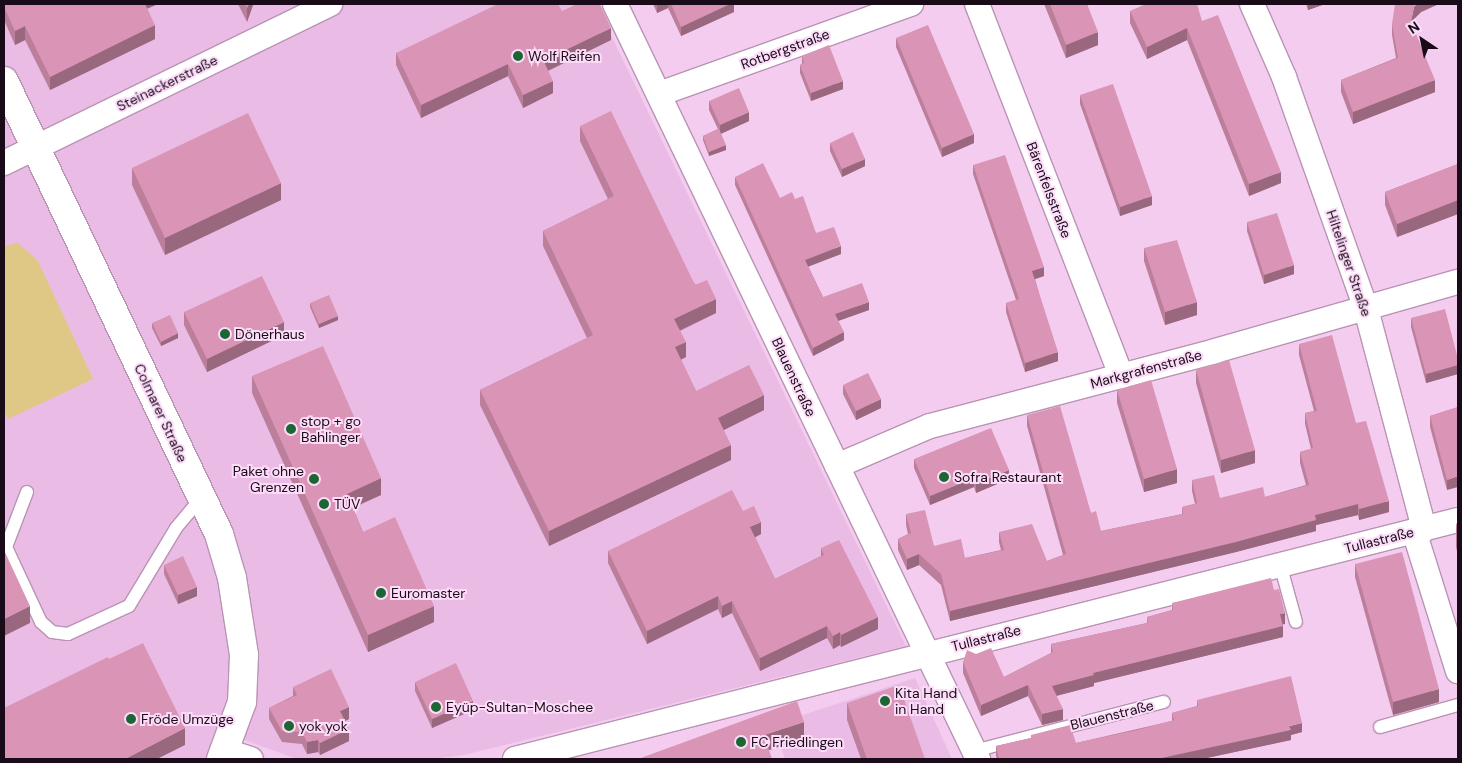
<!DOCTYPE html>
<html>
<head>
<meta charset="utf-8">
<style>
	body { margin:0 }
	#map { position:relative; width:1462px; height:763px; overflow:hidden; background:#f4ccef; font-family:"DM Sans",sans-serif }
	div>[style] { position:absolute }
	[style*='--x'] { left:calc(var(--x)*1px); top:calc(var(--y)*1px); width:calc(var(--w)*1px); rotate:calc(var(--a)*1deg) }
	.built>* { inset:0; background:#eabce5 }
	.green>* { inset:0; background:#dfc786 }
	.roads { filter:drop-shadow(1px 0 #b993b4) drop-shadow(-1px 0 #b993b4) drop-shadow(0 1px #b993b4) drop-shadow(0 -1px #b993b4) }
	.lane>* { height:12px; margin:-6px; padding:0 6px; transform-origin:6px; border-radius:6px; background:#fff }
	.street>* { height:24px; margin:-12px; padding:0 12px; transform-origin:12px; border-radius:12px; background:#fff }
	.secondary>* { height:28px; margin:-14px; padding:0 14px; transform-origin:14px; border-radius:14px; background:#fff }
	.wall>* { inset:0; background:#bb7f9c }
	.shaded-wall>* { inset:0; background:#99687f }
	.building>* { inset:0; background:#da94b5 }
	.dots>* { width:14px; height:14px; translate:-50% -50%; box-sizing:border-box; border:2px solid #fcdcf8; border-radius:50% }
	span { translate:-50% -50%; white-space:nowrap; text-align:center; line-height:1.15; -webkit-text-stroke:4px #fcdcf8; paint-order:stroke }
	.street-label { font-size:14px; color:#190c18 }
	.poi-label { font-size:14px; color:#190c18 }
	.left { translate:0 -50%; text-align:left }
	.right { translate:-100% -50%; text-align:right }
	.frame { position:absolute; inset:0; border:5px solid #190c18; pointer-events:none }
	.north { position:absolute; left:1397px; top:15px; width:50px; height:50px; -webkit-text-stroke:4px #fcdcf8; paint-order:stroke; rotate:326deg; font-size:14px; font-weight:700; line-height:20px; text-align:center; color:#190c18 }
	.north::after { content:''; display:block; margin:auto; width:18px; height:22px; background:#190c18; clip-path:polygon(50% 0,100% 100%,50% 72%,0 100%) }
</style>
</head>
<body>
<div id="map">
	<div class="built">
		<i style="clip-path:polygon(4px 4px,596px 4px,906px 646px,464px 755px,432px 759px,297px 759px,244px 740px,237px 759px,4px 759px)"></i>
		<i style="clip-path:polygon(915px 678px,952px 759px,785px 759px,773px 725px)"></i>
	</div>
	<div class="green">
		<i style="clip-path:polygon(18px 243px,38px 261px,93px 379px,8px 419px,4px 410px,4px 246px)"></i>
	</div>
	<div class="roads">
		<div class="lane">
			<i style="--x:27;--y:492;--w:59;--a:110.9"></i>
			<i style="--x:6;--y:547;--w:83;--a:65"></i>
			<i style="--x:41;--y:622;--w:15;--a:42"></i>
			<i style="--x:52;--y:632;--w:16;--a:7"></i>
			<i style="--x:68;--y:634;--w:67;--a:-24.7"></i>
			<i style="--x:129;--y:606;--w:91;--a:-58.9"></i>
			<i style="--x:176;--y:528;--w:39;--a:-50"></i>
			<i style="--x:1280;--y:564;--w:60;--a:74.6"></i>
			<i style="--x:1380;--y:727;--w:81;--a:-15.8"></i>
			<i style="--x:974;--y:751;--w:196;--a:-14.5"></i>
		</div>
		<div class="street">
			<i style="--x:615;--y:4;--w:838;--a:64.32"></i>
			<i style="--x:977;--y:4;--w:399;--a:68.8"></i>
			<i style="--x:1252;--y:4;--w:80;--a:66.3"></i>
			<i style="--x:1284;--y:77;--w:246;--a:70.5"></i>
			<i style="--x:1366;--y:309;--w:228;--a:75.2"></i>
			<i style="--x:659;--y:94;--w:268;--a:-19.7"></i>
			<i style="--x:4;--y:163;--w:363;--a:-26"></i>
			<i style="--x:837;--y:466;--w:101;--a:-23.3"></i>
			<i style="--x:930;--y:426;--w:295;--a:-14.7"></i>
			<i style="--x:1215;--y:351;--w:253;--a:-15.9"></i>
			<i style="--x:1414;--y:531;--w:147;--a:72.6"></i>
			<i style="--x:226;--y:751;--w:26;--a:18"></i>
			<i style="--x:515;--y:759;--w:973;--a:-14.22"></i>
		</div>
		<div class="secondary">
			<i style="--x:4;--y:81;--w:501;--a:64.61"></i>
			<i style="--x:219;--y:534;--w:46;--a:73.5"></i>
			<i style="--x:232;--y:578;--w:78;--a:81.1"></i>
			<i style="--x:244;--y:655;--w:47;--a:92.4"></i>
			<i style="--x:242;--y:702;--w:61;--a:110.2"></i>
		</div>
	</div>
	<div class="wall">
		<i style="clip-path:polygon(4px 4px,158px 4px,147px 8px,155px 39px,50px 90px,25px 40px,15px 45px,4px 20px)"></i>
		<i style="clip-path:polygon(238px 4px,255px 4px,253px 5px,247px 22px)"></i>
		<i style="clip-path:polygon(653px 4px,734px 4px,734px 12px,681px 36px,668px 8px,657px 13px)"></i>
		<i style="clip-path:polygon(1044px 4px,1087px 4px,1098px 45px,1066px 58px)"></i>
		<i style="clip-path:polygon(1306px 4px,1325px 4px,1308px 10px)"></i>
		<i style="clip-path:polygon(1439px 4px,1421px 12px,1414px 19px,1413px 25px,1435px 92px,1353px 124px,1341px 92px,1341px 80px,1396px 58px,1392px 35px,1392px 24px)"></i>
		<i style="clip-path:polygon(562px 11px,611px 40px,548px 71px,553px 93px,523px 108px,508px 76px,421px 118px,396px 65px,396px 53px)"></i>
		<i style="clip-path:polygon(1130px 11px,1202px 21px,1281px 183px,1249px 196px,1187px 40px,1147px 59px,1130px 23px)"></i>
		<i style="clip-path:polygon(896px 38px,974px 143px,942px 157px,896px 47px)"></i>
		<i style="clip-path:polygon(802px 56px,843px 89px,811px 101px,800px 73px,800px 65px,802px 64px)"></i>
		<i style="clip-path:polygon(1080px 95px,1152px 205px,1120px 216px,1080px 104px)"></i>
		<i style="clip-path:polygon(709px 101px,749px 121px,721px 134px,726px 150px,709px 156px,703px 140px,703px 136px,718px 129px,709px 110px)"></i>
		<i style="clip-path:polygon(580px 126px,716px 313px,680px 331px,686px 357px,681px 360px,696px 391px,764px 410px,723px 430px,731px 460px,549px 546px,480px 405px,480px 390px,587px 338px,543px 246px,543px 231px,608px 199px,580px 141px)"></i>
		<i style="clip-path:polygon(830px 143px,865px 166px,842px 177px,830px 151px)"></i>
		<i style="clip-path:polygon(1458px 164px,1458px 214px,1397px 237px,1385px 205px,1385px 192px)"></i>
		<i style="clip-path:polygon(973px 165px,1044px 276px,1035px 279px,1058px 361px,1025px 372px,1006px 312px,1006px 303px,1016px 300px,973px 174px)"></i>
		<i style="clip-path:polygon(132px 168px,281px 200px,165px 255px,132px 185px)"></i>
		<i style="clip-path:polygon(735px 177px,780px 198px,795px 199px,816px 233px,841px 254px,808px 266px,823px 297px,869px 310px,838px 321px,844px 340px,813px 356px,735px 185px)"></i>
		<i style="clip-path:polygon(1247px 222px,1294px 274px,1264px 284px,1247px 231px)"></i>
		<i style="clip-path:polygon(1144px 248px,1197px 315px,1165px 325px,1144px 261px)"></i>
		<i style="clip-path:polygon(310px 303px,338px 320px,319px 328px,310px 307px)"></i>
		<i style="clip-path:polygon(184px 312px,284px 335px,207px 372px,184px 325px)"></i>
		<i style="clip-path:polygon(1411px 318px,1458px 359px,1458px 374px,1426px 383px,1411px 327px)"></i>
		<i style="clip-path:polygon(152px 323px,178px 338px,161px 346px,152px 328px)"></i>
		<i style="clip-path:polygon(1299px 344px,1356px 423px,1389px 512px,1359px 520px,1358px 515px,1316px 525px,1316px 531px,1236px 552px,950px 621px,941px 585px,919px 565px,907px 570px,898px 550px,898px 539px,908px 534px,906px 525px,906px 514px,934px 546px,965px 558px,1001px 550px,999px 542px,999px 532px,1047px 561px,1063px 555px,1027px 426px,1027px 415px,1091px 513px,1101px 531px,1182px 514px,1182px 507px,1195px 504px,1192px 491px,1192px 480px,1220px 498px,1265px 497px,1306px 485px,1300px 463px,1300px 452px,1311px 449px,1305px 424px,1305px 413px,1314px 411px,1299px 355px)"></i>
		<i style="clip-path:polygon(1196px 370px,1255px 463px,1221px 473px,1196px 383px)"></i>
		<i style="clip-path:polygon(252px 376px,381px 495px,353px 508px,363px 532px,434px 622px,368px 652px,252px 393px)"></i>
		<i style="clip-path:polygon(843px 385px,881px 408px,856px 420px,843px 394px)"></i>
		<i style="clip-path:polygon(1117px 390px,1177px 483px,1144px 492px,1117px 403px)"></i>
		<i style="clip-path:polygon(1458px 407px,1447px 490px,1430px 427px,1430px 416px)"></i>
		<i style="clip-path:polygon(914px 459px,1009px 479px,976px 493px,974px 487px,930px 505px,914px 468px)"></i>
		<i style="clip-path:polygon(743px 511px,761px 534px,755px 537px,775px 579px,821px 556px,821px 548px,878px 629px,841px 647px,840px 645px,833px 649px,827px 638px,760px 671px,732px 613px,722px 618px,718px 609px,647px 644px,608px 563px,608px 551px)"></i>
		<i style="clip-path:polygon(1458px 523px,1458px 556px,1456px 547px,1456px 524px)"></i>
		<i style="clip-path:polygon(1355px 564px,1439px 702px,1393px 715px,1355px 577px)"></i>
		<i style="clip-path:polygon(164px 565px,197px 596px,178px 604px,164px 574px)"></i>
		<i style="clip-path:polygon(1274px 590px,1285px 624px,1283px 624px,1283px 637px,1094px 683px,1094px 686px,1056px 696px,1063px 720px,1042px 725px,1028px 696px,981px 716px,963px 673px,963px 662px,1004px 677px,1051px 653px,1051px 644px,1147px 623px,1147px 617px,1172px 610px,1172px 603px)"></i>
		<i style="clip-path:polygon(415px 682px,473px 710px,432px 728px,415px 691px)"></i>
		<i style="clip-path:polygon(293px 687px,349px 719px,345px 721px,349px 741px,320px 755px,318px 752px,307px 754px,302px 744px,282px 742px,269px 719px,269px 708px,293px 696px)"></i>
		<i style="clip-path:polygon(1197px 700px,1302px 732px,1291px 735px,1291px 740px,1202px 759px,997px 759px,996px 756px,996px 746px,1031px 738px,1031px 735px,1076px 743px,1172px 721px,1172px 713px,1197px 706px)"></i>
		<i style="clip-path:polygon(847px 703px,925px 759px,861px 759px,847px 720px)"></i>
	</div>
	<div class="shaded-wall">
		<i style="clip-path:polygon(142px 4px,158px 4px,142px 11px)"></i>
		<i style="clip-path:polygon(249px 4px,255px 4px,253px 5px,247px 22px,247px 8px)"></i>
		<i style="clip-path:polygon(657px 4px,668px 4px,668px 8px,657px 13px)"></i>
		<i style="clip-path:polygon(730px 4px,734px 4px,734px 12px,681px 36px,681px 27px)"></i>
		<i style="clip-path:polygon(1308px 4px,1325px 4px,1308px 10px)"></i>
		<i style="clip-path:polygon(1417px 4px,1439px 4px,1421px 12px,1414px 19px,1411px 33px,1411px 22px,1414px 7px)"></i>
		<i style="clip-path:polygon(155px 25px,155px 39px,50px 90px,50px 77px)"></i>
		<i style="clip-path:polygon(25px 26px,25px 40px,15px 45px,15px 31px)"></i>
		<i style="clip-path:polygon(611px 28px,611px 40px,545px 72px,545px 60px)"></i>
		<i style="clip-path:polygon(1187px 28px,1187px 40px,1147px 59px,1147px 47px)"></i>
		<i style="clip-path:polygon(1098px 32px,1098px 45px,1066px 58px,1066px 45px)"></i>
		<i style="clip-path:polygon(508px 64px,508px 76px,421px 118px,421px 105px)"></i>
		<i style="clip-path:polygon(1435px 80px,1435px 92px,1353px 124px,1353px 112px)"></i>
		<i style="clip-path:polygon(553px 81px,553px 93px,523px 108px,523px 95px)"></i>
		<i style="clip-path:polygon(843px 81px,843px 89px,811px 101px,811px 93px)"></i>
		<i style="clip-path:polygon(749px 112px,749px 121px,720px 134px,720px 125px)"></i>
		<i style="clip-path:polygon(974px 134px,974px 143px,942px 157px,942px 148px)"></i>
		<i style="clip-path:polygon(726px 145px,726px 150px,709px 156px,709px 152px)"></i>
		<i style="clip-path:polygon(865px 159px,865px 166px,842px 177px,842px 169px)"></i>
		<i style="clip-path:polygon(1281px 172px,1281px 183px,1249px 196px,1249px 184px)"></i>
		<i style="clip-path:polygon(281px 183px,281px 200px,165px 255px,165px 238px)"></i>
		<i style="clip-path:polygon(1152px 196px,1152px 205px,1120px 216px,1120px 207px)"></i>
		<i style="clip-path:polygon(1458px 200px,1458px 214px,1397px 237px,1397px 224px)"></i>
		<i style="clip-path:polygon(841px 246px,841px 254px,805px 268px,805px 260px)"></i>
		<i style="clip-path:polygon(1294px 265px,1294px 274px,1264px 284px,1264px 275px)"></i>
		<i style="clip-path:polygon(1044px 267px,1044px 276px,1032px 280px,1032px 271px)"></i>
		<i style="clip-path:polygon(716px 299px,716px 313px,674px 333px,674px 319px)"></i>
		<i style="clip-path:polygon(869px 302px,869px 310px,835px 322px,835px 314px)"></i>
		<i style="clip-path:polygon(1197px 302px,1197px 315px,1165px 325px,1165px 312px)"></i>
		<i style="clip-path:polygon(338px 316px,338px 320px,319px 328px,319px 324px)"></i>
		<i style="clip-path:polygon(284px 322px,284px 335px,207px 372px,207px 359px)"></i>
		<i style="clip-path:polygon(844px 332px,844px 340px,813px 356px,813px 348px)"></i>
		<i style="clip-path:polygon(178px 333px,178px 338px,161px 346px,161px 342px)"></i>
		<i style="clip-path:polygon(686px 342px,686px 357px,675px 362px,675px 347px)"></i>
		<i style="clip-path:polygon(1058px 352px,1058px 361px,1025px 372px,1025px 363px)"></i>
		<i style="clip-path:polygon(1458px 365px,1458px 374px,1426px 383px,1426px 374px)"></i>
		<i style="clip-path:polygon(764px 395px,764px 410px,718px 433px,718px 418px)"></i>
		<i style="clip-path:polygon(881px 399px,881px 408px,856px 420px,856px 411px)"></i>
		<i style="clip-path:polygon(731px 445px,731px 460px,549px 546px,549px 531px)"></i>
		<i style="clip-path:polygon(1255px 450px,1255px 463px,1221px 473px,1221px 460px)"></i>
		<i style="clip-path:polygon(1177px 469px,1177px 483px,1144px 492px,1144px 479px)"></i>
		<i style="clip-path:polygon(1009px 470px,1009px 479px,976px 493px,976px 484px)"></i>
		<i style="clip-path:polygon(1458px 476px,1458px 487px,1447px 490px,1447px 480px)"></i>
		<i style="clip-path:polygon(381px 478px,381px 495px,347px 510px,347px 494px)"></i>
		<i style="clip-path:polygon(974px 478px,974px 487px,930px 505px,930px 496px)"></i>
		<i style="clip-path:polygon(1389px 501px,1389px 512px,1359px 520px,1359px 509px)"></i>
		<i style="clip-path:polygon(1358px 504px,1358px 515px,1316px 525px,1316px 531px,1236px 552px,950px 621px,950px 611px)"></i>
		<i style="clip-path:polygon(761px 522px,761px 534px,750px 540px,750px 527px)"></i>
		<i style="clip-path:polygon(919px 554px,919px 565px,907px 570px,907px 559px)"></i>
		<i style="clip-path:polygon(197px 587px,197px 596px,178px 604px,178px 595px)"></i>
		<i style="clip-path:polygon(718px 596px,718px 609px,647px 644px,647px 631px)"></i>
		<i style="clip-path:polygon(732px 601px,732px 613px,722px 618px,722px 606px)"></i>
		<i style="clip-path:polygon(30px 606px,30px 623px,4px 636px,4px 619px)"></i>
		<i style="clip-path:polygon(434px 606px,434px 622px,368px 652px,368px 635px)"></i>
		<i style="clip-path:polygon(1285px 613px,1285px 624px,1280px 625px,1280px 614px)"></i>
		<i style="clip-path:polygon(878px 617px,878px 629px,841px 647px,841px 635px)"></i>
		<i style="clip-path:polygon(827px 626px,827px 638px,760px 671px,760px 658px)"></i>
		<i style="clip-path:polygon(1283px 626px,1283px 637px,1094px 683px,1094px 686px,1052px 697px,1052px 686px,1093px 673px)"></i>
		<i style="clip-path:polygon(840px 632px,840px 645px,833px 649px,833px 636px)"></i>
		<i style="clip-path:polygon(1028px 685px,1028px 696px,981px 716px,981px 705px)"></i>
		<i style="clip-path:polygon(1439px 689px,1439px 702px,1393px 715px,1393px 702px)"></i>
		<i style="clip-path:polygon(473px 701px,473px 710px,432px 728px,432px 719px)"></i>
		<i style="clip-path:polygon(349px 707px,349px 719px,340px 723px,340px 711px)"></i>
		<i style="clip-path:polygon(1063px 709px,1063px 720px,1042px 725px,1042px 714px)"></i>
		<i style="clip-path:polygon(804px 722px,804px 738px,764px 752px,764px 735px)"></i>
		<i style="clip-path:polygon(1302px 723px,1302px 732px,1291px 735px,1291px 740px,1202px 759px,1157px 759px)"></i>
		<i style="clip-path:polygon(185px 728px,185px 745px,157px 759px,125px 759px)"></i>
		<i style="clip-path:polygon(349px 729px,349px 741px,320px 755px,320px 743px)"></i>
		<i style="clip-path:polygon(318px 740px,318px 752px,307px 754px,307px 742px)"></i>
	</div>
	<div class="building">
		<i style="clip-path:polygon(4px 4px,145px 4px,155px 25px,50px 77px,25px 26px,15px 31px,4px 7px)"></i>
		<i style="clip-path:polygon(245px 4px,249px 4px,247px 8px)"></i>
		<i style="clip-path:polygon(498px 4px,558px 4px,562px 11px,577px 4px,600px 4px,611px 28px,545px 60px,545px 64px,553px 81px,523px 95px,508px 64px,421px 105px,396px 53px)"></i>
		<i style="clip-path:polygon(671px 4px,730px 4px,681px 27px)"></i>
		<i style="clip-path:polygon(1050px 4px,1087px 4px,1098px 32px,1066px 45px)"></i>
		<i style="clip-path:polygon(1146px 4px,1197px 4px,1202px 21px,1218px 15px,1281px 172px,1249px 184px,1187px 28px,1147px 47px,1130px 11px)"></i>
		<i style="clip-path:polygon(1395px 4px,1417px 4px,1414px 7px,1411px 22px,1435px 80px,1353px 112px,1341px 80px,1398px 58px,1392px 24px)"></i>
		<i style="clip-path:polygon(928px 25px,974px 134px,942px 148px,896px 38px)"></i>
		<i style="clip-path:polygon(829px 45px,843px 81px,811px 93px,800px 65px,804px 63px,802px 56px)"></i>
		<i style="clip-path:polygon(1113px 84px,1152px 196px,1120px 207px,1080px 95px)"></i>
		<i style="clip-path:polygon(739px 88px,749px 112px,720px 125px,709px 101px)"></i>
		<i style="clip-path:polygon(611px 111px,695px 285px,707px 280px,716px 299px,674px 319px,686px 342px,675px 347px,696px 391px,749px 365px,764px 395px,718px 418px,731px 445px,549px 531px,480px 390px,593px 335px,543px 231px,614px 196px,580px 126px)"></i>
		<i style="clip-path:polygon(248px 113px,281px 183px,165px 238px,132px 168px)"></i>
		<i style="clip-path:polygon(719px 129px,726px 145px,709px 152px,703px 136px)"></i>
		<i style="clip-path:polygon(853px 132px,865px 159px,842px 169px,830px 143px)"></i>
		<i style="clip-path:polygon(1005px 155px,1044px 267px,1032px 271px,1058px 352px,1025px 363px,1006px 303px,1019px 299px,973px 165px)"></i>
		<i style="clip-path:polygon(763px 163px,780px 198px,792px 192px,795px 199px,803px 196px,816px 233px,834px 227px,841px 246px,805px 260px,823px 297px,862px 283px,869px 302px,835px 314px,844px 332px,813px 348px,735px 177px)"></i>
		<i style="clip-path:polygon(1458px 164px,1458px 200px,1397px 224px,1385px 192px)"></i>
		<i style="clip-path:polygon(1277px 213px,1294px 265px,1264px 275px,1247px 222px)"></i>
		<i style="clip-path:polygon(1177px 240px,1197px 302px,1165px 312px,1144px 248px)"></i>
		<i style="clip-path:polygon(262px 276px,284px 322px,207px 359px,184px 312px)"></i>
		<i style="clip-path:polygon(329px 295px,338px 316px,319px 324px,310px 303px)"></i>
		<i style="clip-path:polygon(1445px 309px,1458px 359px,1458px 365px,1426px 374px,1411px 318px)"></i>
		<i style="clip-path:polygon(170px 315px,178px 333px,161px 342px,152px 323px)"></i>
		<i style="clip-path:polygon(1332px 335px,1356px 423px,1366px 421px,1389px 501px,1359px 509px,1358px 504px,1315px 515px,1316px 520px,1236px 542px,950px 611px,941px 574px,919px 554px,907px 559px,898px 539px,911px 533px,906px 514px,925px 510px,934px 546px,961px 539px,965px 558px,1004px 550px,999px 532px,1032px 524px,1047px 561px,1066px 554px,1027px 415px,1060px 406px,1091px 513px,1096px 511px,1101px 531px,1183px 514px,1182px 507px,1197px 503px,1192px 480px,1214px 475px,1220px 498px,1263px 487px,1265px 497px,1309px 485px,1300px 452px,1313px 448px,1305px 413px,1317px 411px,1299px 344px)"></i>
		<i style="clip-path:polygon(323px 346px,381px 478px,347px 494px,363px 532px,395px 517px,434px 606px,368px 635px,252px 376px)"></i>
		<i style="clip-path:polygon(1229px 360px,1255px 450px,1221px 460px,1196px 370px)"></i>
		<i style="clip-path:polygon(868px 373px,881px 399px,856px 411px,843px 385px)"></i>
		<i style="clip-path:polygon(1151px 380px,1177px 469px,1144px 479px,1117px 390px)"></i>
		<i style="clip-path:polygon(1458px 407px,1458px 476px,1447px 480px,1430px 416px)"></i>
		<i style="clip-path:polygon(991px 428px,1009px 470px,976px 484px,974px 478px,930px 496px,914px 459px)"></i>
		<i style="clip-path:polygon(732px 490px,743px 511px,754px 506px,761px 522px,750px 527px,775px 579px,824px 555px,821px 548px,839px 540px,878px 617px,841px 635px,840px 632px,833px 636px,827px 626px,760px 658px,732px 601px,722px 606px,718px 596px,647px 631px,608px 551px)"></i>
		<i style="clip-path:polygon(1458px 523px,1458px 533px,1456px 524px)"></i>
		<i style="clip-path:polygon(4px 550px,30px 606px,4px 619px)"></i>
		<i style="clip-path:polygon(1402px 552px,1439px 689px,1393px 702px,1355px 564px)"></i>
		<i style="clip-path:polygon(183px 556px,197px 587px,178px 595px,164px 565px)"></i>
		<i style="clip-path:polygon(1271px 578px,1274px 590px,1279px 589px,1285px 613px,1280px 614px,1283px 626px,1093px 673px,1094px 675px,1052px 686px,1063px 709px,1042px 714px,1028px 685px,981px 705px,963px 662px,967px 650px,976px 654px,991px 648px,1004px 677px,1053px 652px,1051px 644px,1148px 623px,1147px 617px,1173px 610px,1172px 603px)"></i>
		<i style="clip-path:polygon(143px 643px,185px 728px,125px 759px,4px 759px,4px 708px,108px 657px,109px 659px)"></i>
		<i style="clip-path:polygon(456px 663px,473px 701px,432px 719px,415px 682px)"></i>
		<i style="clip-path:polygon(331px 669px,349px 707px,340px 711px,349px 729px,320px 743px,318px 740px,307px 742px,302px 732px,282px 731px,269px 708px,297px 695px,293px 687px)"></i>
		<i style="clip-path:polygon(1291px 676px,1302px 723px,1289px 726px,1291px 730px,1157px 759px,999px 759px,996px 746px,1031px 738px,1031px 735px,1070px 725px,1076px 743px,1137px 730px,1174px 720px,1172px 713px,1198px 706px,1197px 700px)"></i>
		<i style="clip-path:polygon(899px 685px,925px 759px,867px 759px,847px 703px)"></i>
		<i style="clip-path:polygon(797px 701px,804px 722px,764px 735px,772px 759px,638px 759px)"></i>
	</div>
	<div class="dots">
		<i style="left:518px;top:56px;background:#1c6634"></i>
		<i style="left:225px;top:334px;background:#1c6634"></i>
		<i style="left:291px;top:429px;background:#1c6634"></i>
		<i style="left:944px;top:477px;background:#1c6634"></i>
		<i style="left:314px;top:479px;background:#1c6634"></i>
		<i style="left:324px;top:504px;background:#1c6634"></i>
		<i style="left:381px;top:593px;background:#1c6634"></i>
		<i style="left:885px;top:701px;background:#1c6634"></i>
		<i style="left:436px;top:707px;background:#1c6634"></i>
		<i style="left:131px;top:719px;background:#1c6634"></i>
		<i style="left:289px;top:726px;background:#1c6634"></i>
		<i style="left:741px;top:742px;background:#1c6634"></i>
	</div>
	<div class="street-label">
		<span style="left:785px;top:49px;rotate:-20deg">Rotbergstraße</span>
		<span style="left:167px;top:83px;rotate:-26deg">Steinackerstraße</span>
		<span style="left:1049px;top:190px;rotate:69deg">Bärenfelsstraße</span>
		<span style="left:1349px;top:263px;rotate:71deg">Hiltelinger Straße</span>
		<span style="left:1146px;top:369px;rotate:-15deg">Markgrafenstraße</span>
		<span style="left:794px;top:377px;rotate:65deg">Blauenstraße</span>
		<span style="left:161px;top:413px;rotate:65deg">Colmarer Straße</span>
		<span style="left:1379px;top:540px;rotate:-14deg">Tullastraße</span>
		<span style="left:986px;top:638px;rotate:-14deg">Tullastraße</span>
		<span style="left:1112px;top:715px;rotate:-14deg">Blauenstraße</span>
	</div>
	<div class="poi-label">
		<span class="left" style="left:528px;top:56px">Wolf Reifen</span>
		<span class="left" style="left:235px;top:334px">Dönerhaus</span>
		<span class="left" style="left:301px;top:429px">stop + go<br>Bahlinger</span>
		<span class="right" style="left:304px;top:479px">Paket ohne<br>Grenzen</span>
		<span class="left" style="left:954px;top:477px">Sofra Restaurant</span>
		<span class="left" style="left:334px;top:504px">TÜV</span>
		<span class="left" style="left:391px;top:593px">Euromaster</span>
		<span class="left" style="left:895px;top:701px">Kita Hand<br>in Hand</span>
		<span class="left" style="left:446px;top:707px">Eyüp-Sultan-Moschee</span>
		<span class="left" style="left:141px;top:719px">Fröde Umzüge</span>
		<span class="left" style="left:299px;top:726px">yok yok</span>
		<span class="left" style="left:751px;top:742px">FC Friedlingen</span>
	</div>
	<div class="frame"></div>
	<div class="north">N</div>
</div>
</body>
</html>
